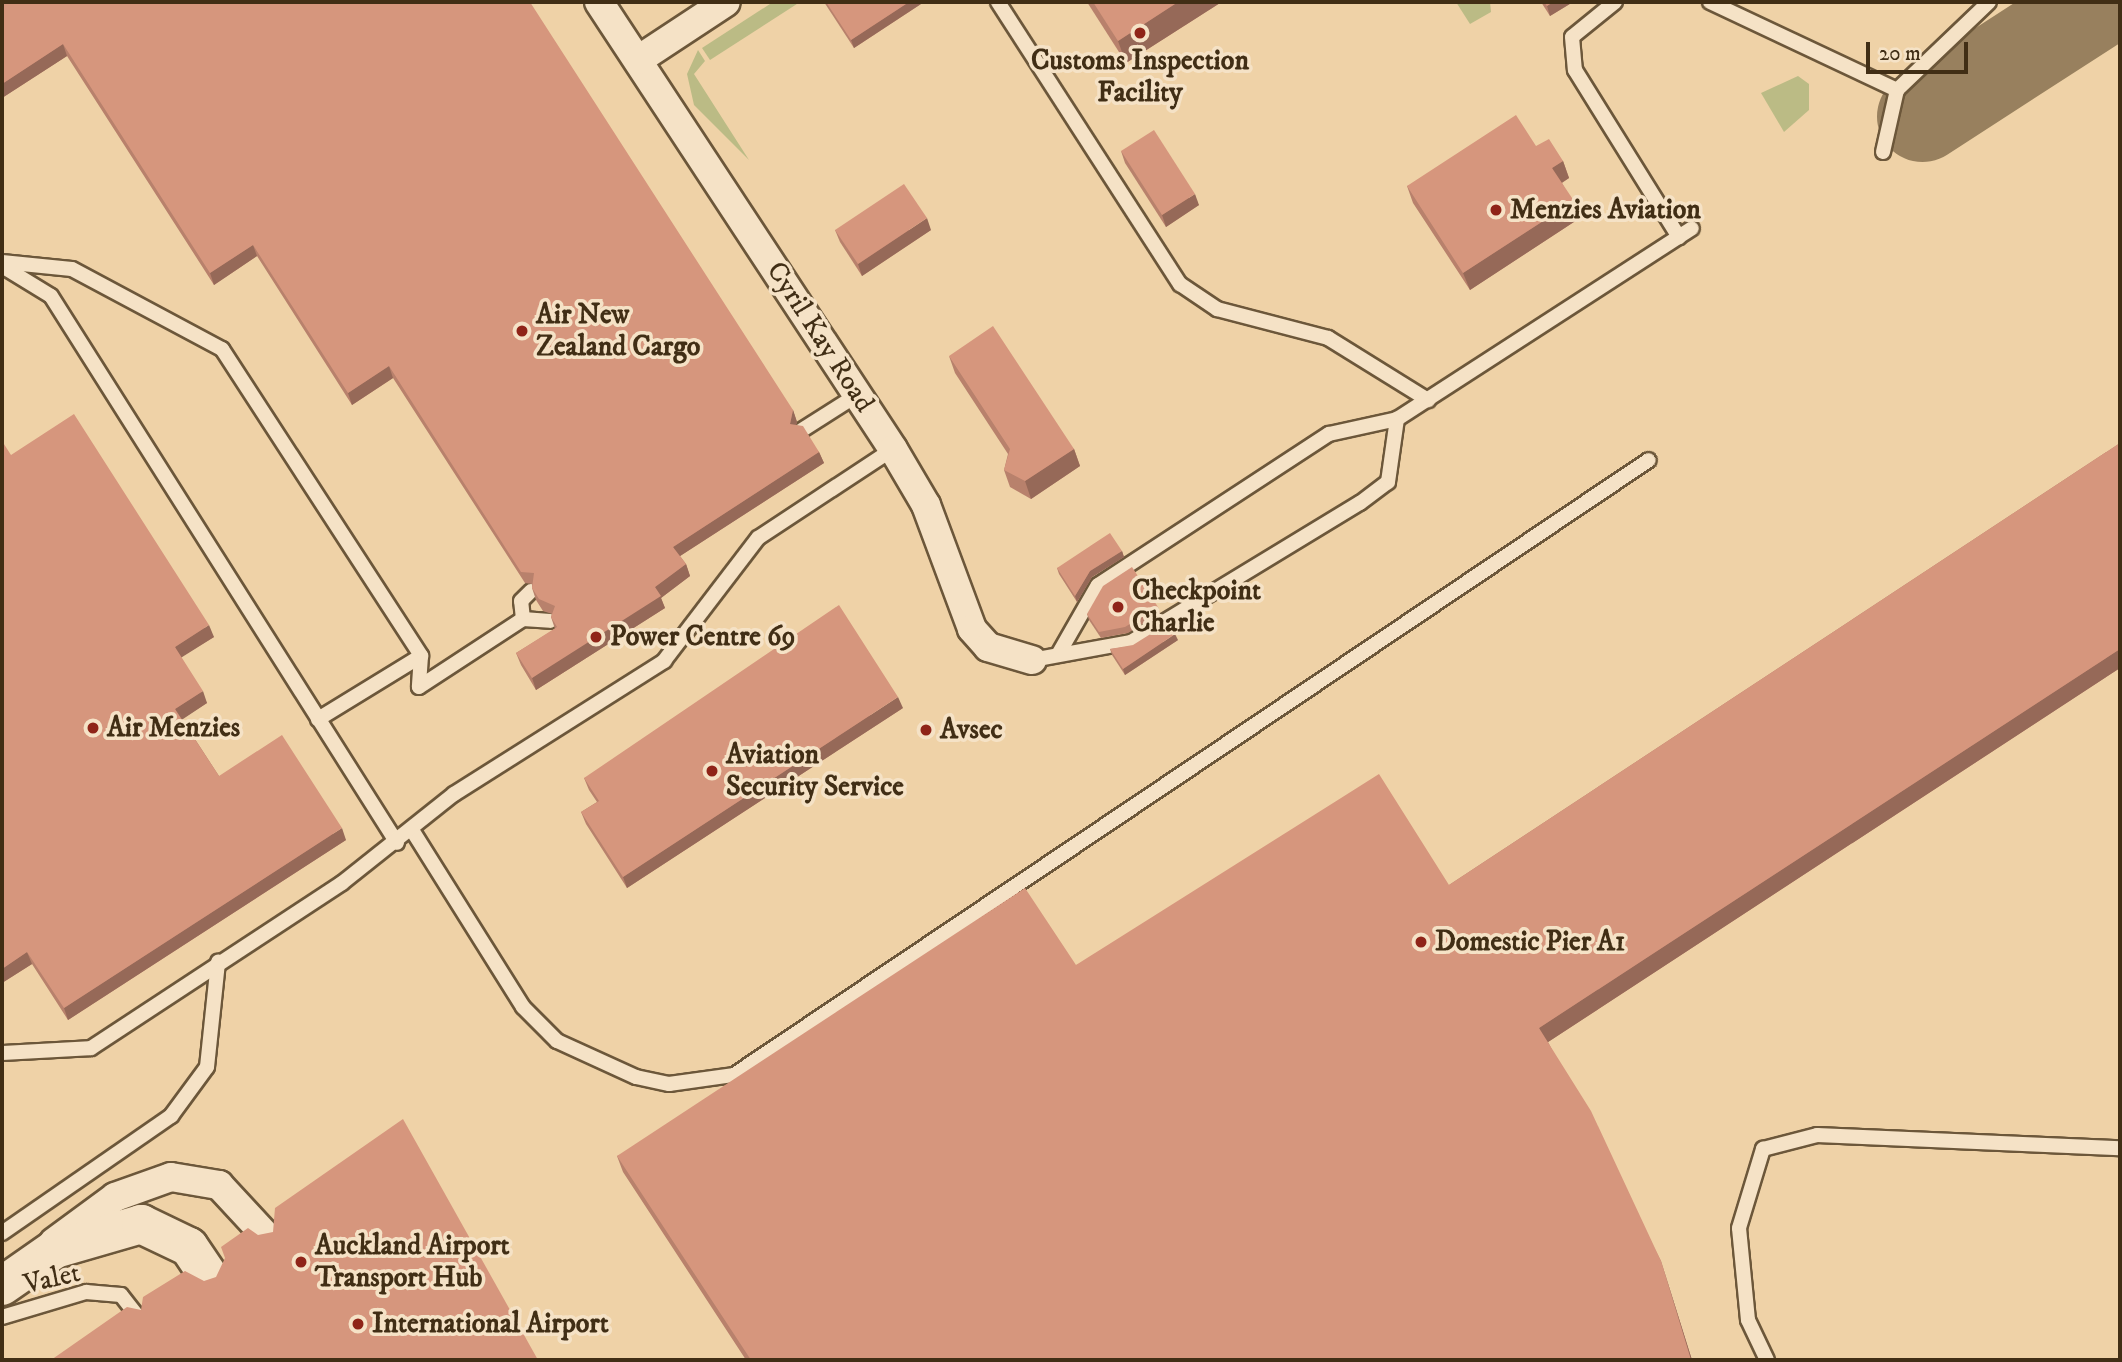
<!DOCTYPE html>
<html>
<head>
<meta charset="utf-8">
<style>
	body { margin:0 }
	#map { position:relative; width:2122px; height:1362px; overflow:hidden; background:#efd2a7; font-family:"IM FELL DW Pica",serif }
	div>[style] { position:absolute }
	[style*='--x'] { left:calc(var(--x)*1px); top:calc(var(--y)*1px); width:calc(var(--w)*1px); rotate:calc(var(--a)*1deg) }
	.green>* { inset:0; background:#bbbb85 }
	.taxiway>* { height:91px; margin:-45.5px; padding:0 45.5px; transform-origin:45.5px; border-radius:45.5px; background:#98805e }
	.roads { filter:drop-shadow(2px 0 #6c573a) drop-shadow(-2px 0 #6c573a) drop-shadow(0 2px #6c573a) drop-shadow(0 -2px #6c573a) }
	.lane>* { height:14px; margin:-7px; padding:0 7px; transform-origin:7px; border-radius:7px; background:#f5e2c6 }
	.street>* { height:28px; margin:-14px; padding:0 14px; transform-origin:14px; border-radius:14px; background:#f5e2c6 }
	.secondary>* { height:38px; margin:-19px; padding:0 19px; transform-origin:19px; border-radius:19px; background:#f5e2c6 }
	.wall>* { inset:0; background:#b8816c }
	.shaded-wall>* { inset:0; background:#966958 }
	.building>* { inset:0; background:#d6967d }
	.dots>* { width:19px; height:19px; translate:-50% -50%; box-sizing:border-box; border:4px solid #f5e2c6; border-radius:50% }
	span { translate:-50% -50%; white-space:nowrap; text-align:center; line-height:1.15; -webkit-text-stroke:7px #f5e2c6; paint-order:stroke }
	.poi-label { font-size:28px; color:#412e15; font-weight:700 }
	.left { translate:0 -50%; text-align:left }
	.street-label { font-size:28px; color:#412e15 }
	.frame { position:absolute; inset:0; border:4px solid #412e15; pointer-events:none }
	.scale { position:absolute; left:1866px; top:42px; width:102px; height:32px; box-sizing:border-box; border:4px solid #412e15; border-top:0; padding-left:9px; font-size:21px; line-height:24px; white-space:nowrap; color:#412e15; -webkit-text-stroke:5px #f5e2c6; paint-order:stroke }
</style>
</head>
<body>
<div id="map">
	<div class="green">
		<i style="clip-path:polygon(773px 2px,800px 2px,710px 60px,702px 48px)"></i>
		<i style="clip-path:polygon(1456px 2px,1490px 2px,1491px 12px,1470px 24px)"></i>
		<i style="clip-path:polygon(698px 50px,705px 61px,694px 74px,749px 160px,694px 105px,687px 74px)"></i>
		<i style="clip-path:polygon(1798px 76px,1809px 84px,1809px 110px,1784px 132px,1761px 93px)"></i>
	</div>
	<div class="taxiway">
		<i style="--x:1922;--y:116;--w:210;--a:-32.9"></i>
	</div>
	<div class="roads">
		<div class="lane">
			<i style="--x:998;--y:2;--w:336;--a:57.2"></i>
			<i style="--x:1180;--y:284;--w:45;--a:34"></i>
			<i style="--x:1217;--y:309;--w:115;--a:14.6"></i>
			<i style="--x:1328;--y:338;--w:118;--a:31.8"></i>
			<i style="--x:1615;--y:2;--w:55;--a:140.9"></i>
			<i style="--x:1572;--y:37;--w:33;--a:85"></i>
			<i style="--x:1575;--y:70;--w:197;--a:58.1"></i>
			<i style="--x:1710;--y:2;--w:207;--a:25.2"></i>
			<i style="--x:1883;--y:152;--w:64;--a:-77.3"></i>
			<i style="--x:1897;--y:90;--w:127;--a:-43.7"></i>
			<i style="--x:2;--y:262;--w:70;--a:5.7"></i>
			<i style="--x:72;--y:269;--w:170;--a:28.1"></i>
			<i style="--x:222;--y:349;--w:366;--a:57"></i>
			<i style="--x:421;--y:656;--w:121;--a:148.5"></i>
			<i style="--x:2;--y:266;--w:57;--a:31.5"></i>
			<i style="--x:51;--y:296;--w:647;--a:57.68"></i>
			<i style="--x:802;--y:430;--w:65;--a:-32.5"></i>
			<i style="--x:523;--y:619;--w:18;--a:-96"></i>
			<i style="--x:521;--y:601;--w:14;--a:-45"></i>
			<i style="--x:1059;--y:653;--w:78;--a:-60.2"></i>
			<i style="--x:1098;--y:585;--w:276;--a:-33.2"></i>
			<i style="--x:1329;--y:434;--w:70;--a:-12.4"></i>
			<i style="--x:1397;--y:419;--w:351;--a:-32.9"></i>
			<i style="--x:421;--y:656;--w:31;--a:94"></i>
			<i style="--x:419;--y:687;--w:124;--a:-33.2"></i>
			<i style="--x:523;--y:619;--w:27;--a:4"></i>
			<i style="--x:1032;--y:660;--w:101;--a:-10.3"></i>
			<i style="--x:1131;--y:642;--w:268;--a:-31.3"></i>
			<i style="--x:1360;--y:503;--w:35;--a:-37"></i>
			<i style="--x:1388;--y:482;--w:64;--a:-81.9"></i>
			<i style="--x:412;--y:830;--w:209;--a:57.9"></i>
			<i style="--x:523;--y:1007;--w:48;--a:45"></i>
			<i style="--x:557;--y:1041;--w:87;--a:24.5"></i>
			<i style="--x:636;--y:1077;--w:34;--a:12"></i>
			<i style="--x:669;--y:1084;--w:66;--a:-7.9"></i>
			<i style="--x:734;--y:1075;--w:1102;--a:-33.91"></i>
			<i style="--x:2;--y:1053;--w:89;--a:-3.2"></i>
			<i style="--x:91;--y:1048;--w:300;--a:-33.3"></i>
			<i style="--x:342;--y:883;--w:143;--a:-38.5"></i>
			<i style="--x:454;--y:794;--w:249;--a:-32.3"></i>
			<i style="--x:664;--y:661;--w:155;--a:-52.6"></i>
			<i style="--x:758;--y:538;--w:162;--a:-33.4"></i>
			<i style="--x:2;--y:1233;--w:206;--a:-34.7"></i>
			<i style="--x:171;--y:1116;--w:61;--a:-53.7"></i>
			<i style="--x:207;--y:1067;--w:106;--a:-84"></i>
			<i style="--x:2;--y:1317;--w:88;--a:-16.6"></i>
			<i style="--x:86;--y:1292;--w:35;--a:5"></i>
			<i style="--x:121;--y:1295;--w:36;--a:52"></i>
			<i style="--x:1767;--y:1360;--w:44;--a:-115.4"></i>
			<i style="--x:1748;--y:1320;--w:92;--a:-95.6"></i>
			<i style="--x:1739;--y:1228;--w:83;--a:-73.1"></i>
			<i style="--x:1763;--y:1149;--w:56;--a:-14.5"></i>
			<i style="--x:1817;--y:1135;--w:303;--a:2.5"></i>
		</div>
		<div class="street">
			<i style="--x:599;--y:2;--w:535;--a:56.67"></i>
			<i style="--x:893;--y:449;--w:65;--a:59.5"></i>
			<i style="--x:926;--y:505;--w:132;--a:69.6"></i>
			<i style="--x:972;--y:629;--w:24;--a:48"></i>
			<i style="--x:988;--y:647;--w:46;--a:16.5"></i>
			<i style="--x:638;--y:60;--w:105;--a:-33.4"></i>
			<i style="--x:54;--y:1242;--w:76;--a:-36.4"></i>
			<i style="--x:115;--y:1197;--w:59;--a:-19.7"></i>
			<i style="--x:171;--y:1177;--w:49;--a:9.5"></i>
			<i style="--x:219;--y:1185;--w:75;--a:47.2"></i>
		</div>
		<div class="secondary">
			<i style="--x:2;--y:1286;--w:65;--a:-34.9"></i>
			<i style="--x:55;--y:1249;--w:90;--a:-16.2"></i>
			<i style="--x:141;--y:1224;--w:53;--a:25.6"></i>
			<i style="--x:189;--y:1247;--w:40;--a:56"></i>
		</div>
	</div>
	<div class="wall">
		<i style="clip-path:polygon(2px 2px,793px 410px,797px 422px,796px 425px,819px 452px,824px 463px,680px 556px,686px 564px,690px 576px,661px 598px,665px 608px,536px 690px,521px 665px,516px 653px,555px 629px,551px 617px,552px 614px,543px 611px,536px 600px,532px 588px,532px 584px,525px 583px,393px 378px,352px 405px,257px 256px,214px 285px,67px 56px,2px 98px)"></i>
		<i style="clip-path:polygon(824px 2px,924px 2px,854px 48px)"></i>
		<i style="clip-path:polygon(1087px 2px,1220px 2px,1220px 3px,1126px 63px)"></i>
		<i style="clip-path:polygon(1541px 2px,1573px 2px,1550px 16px)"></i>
		<i style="clip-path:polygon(1536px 146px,1563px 161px,1569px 178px,1562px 183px,1580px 218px,1470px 290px,1413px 203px,1407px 186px)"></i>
		<i style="clip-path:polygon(1121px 151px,1199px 205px,1166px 227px,1125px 163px)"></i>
		<i style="clip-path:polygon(835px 230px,931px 230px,862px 276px,840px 242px)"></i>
		<i style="clip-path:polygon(949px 356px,1074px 449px,1080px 466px,1031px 499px,1010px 487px,1004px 470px,1008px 454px,955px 373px)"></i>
		<i style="clip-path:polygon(2120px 443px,2120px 668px,1548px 1042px,1661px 1261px,1692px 1360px,746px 1360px,623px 1172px,617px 1156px,1076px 965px,1449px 885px)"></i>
		<i style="clip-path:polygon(11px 455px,214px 637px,181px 657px,207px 703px,182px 719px,219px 776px,346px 840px,68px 1020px,32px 964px,2px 983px)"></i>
		<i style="clip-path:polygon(1122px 551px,1124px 557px,1092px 577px,1077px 602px,1059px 574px,1057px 568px)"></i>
		<i style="clip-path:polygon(1158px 607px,1160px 613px,1128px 633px,1101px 638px,1089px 620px,1087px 614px)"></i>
		<i style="clip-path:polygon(1178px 640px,1125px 675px,1112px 655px,1110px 649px)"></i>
		<i style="clip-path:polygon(903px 708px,627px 888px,586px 824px,581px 812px,597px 802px,589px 790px,584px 778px)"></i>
	</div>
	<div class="shaded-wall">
		<i style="clip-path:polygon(909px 2px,924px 2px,854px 48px,851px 40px)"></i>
		<i style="clip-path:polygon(1178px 2px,1220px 3px,1126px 63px,1118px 41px)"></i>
		<i style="clip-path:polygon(1553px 2px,1573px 2px,1550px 16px,1547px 6px)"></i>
		<i style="clip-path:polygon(63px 44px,67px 56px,2px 98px,2px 84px)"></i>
		<i style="clip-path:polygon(1563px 161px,1569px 178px,1558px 185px,1552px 168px)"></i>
		<i style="clip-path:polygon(1195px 194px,1199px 205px,1166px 227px,1162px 215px)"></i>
		<i style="clip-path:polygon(1574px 201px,1580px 218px,1470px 290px,1463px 273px)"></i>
		<i style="clip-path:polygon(927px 218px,931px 230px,862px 276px,858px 264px)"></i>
		<i style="clip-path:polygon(253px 245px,257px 256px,214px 285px,210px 273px)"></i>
		<i style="clip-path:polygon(389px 366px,393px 378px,352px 405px,348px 393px)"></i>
		<i style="clip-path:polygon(793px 410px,797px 422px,794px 436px,790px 424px)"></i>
		<i style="clip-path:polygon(1074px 449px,1080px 466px,1031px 499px,1025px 481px)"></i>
		<i style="clip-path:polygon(819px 452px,824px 463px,677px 558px,673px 547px)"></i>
		<i style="clip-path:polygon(1122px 551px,1124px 557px,1092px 577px,1077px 602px,1075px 596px,1090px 571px)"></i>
		<i style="clip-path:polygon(686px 564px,690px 576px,661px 598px,665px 608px,536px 690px,532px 678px)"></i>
		<i style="clip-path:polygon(209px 625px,214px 637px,179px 659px,175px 647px)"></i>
		<i style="clip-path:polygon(1175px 634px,1178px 640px,1125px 675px,1123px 669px)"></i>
		<i style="clip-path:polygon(2120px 649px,2120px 668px,1545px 1044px,1539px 1028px)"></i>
		<i style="clip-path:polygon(203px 691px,207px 703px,180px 721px,175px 709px)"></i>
		<i style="clip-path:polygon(898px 697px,903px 708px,627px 888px,623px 877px)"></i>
		<i style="clip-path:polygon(342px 828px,346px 840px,68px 1020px,64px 1008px)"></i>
		<i style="clip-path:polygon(27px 952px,32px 964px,2px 983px,2px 969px)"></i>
		<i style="clip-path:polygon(1661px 1261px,1666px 1277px,1692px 1360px,1691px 1360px)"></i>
	</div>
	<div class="building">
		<i style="clip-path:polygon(2px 2px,530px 2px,793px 410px,790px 424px,803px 426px,819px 452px,673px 547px,686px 564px,655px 587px,661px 596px,532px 678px,516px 653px,557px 627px,551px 617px,555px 606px,539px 599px,532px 588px,534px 573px,521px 572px,389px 366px,348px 393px,253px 245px,210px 273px,63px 44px,2px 84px)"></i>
		<i style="clip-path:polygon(826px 2px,909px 2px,851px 40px)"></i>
		<i style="clip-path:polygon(1093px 2px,1178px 2px,1118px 41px)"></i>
		<i style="clip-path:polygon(1544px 2px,1553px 2px,1547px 6px)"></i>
		<i style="clip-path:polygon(1516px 115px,1536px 146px,1549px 139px,1563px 161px,1552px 168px,1574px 201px,1463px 273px,1407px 186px)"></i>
		<i style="clip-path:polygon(1154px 130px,1195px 194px,1162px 215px,1121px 151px)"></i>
		<i style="clip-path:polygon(904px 184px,927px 218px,858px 264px,835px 230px)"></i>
		<i style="clip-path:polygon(993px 326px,1074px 449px,1025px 481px,1004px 470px,1010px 449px,949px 356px)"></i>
		<i style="clip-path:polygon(74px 414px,209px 625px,175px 647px,203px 691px,175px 709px,219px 776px,282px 735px,342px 828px,64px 1008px,27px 952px,2px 969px,2px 441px,11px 455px)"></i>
		<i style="clip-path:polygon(2120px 443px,2120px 649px,1539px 1028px,1591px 1111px,1661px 1261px,1691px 1360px,751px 1360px,617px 1156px,1025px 888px,1076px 965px,1379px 774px,1449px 885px)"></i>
		<i style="clip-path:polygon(1110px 533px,1122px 551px,1090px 571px,1075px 596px,1057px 568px)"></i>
		<i style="clip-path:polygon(1132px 567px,1158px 607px,1125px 627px,1099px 632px,1087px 614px,1103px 586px)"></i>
		<i style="clip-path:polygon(839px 605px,898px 697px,623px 877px,581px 812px,599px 801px,584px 778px)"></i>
		<i style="clip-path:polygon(1168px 623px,1175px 634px,1123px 669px,1110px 649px,1133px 645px)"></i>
		<i style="clip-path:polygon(403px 1119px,538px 1360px,51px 1360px,127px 1307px,141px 1310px,143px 1297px,185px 1271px,204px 1281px,216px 1277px,225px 1258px,221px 1247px,248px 1228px,258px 1235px,273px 1232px,275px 1208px)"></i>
	</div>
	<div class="dots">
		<i style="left:1140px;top:33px;background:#8f2418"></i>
		<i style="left:1496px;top:210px;background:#8f2418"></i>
		<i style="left:522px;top:331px;background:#8f2418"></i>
		<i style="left:1118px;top:607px;background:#8f2418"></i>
		<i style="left:596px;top:637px;background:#8f2418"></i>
		<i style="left:93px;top:728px;background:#8f2418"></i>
		<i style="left:926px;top:730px;background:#8f2418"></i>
		<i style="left:712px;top:771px;background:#8f2418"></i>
		<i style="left:1421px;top:942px;background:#8f2418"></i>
		<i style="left:301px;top:1262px;background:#8f2418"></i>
		<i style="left:358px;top:1324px;background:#8f2418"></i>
	</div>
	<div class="poi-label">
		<span style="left:1140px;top:77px">Customs Inspection<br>Facility</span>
		<span class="left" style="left:1510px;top:210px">Menzies Aviation</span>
		<span class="left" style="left:536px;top:331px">Air New<br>Zealand Cargo</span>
		<span class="left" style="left:1132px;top:607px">Checkpoint<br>Charlie</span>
		<span class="left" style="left:610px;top:637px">Power Centre 69</span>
		<span class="left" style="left:107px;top:728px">Air Menzies</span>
		<span class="left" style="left:940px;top:730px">Avsec</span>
		<span class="left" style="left:726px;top:771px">Aviation<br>Security Service</span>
		<span class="left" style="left:1435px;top:942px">Domestic Pier A1</span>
		<span class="left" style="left:315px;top:1262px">Auckland Airport<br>Transport Hub</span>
		<span class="left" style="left:372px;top:1324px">International Airport</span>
	</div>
	<div class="street-label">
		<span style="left:820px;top:337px;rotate:57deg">Cyril Kay Road</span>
		<span style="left:52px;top:1279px;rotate:-13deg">Valet</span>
	</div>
	<div class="frame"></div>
	<div class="scale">20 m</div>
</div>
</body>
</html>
